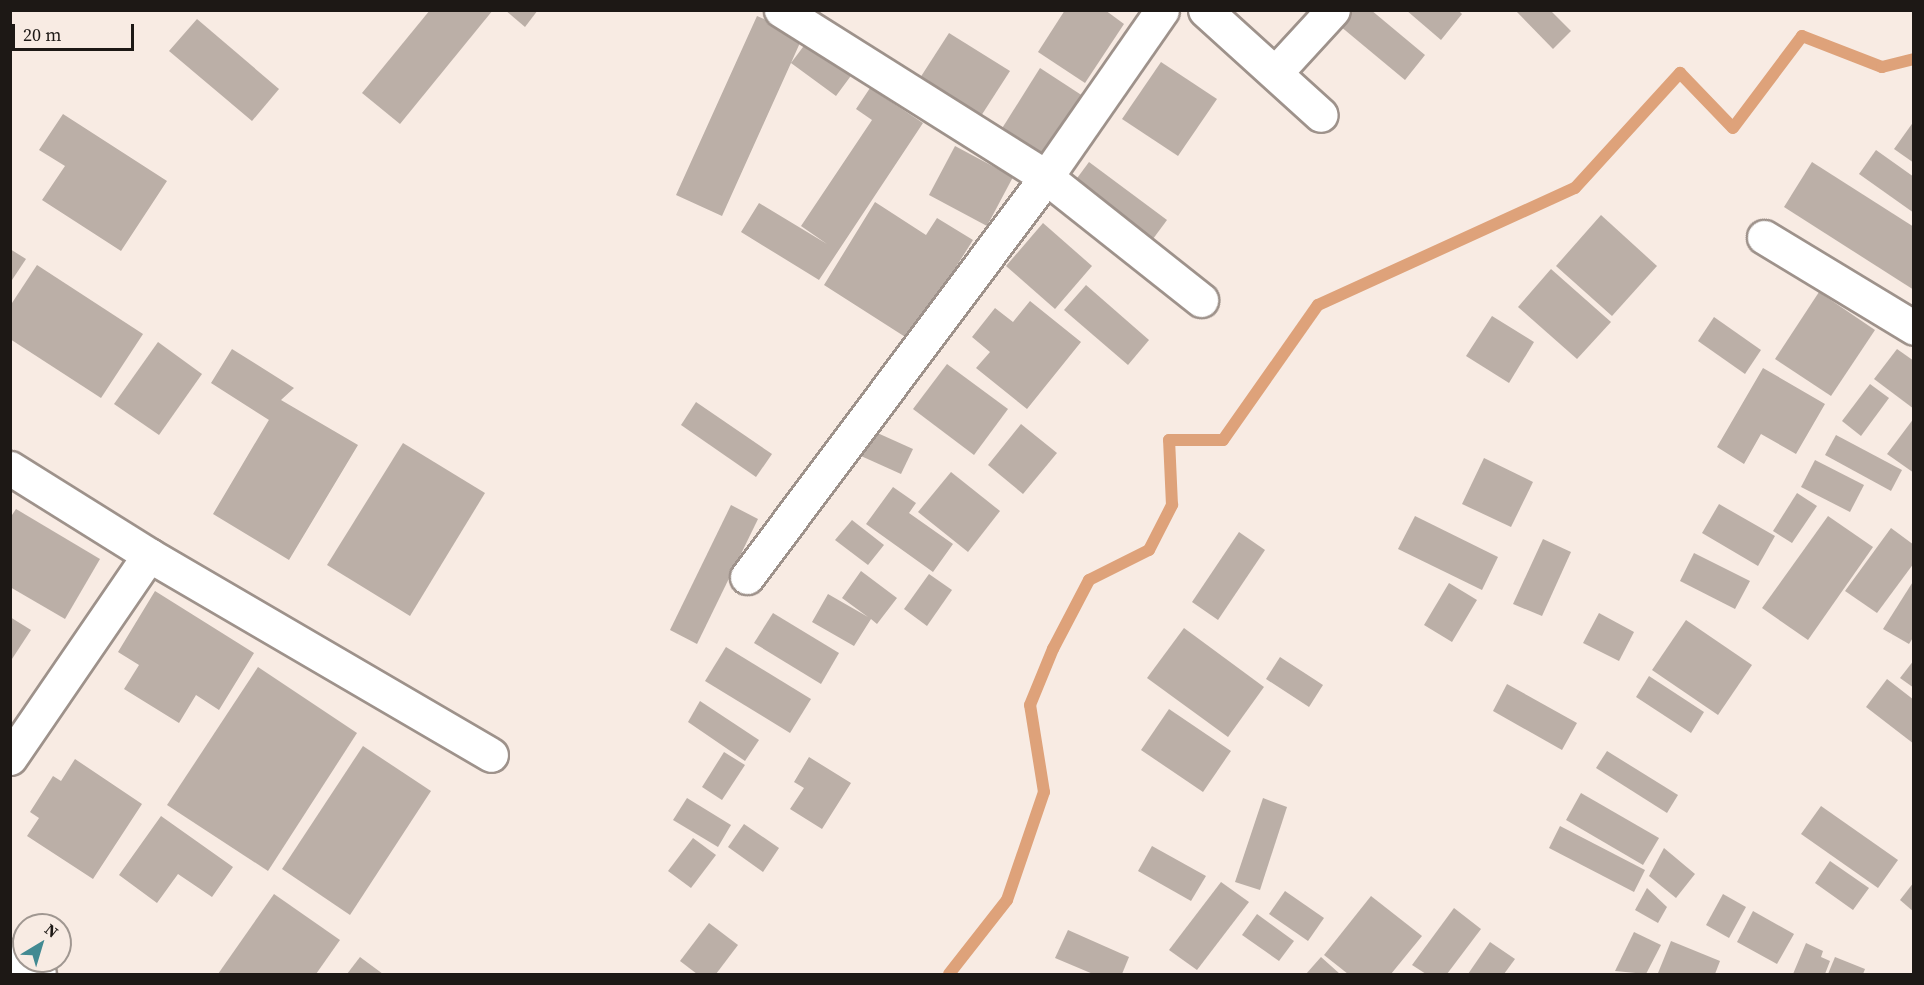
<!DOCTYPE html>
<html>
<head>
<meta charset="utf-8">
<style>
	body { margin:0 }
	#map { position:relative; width:1924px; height:985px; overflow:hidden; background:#f8ebe3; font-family:"Source Serif 4",serif }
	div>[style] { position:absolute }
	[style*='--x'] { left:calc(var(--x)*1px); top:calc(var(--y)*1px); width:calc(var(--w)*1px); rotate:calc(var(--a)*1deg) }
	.stream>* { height:12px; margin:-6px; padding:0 6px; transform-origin:6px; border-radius:6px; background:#dea27a }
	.building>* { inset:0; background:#bbafa7 }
	.roads { filter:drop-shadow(2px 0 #9e928b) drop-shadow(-2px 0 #9e928b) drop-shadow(0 2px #9e928b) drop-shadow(0 -2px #9e928b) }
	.minor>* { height:33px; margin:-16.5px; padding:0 16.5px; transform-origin:16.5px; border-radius:16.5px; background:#fff }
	span { translate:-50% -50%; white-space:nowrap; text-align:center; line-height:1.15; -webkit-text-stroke:6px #f8ebe3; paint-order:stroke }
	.frame { position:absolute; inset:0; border:12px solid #1d1815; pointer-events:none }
	.north { position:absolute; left:12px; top:913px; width:60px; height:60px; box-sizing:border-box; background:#f8ebe3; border:2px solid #a09791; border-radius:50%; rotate:38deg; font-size:16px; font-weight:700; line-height:24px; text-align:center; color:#1d1815 }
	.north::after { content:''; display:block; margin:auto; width:21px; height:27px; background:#438a92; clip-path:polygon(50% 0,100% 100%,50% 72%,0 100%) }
	.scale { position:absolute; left:12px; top:24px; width:122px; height:27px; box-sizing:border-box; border:3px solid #1d1815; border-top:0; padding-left:8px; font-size:18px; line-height:21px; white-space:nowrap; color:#1d1815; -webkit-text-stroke:4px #f8ebe3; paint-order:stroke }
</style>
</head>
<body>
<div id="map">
	<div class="stream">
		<i style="--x:949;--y:974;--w:94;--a:-51.9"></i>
		<i style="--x:1007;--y:900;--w:114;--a:-71.1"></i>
		<i style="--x:1044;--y:792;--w:88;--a:-99.1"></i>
		<i style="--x:1030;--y:705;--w:61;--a:-67.7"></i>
		<i style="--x:1053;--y:649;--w:78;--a:-62.4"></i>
		<i style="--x:1089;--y:580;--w:67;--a:-26.6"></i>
		<i style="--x:1149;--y:550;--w:51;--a:-62.9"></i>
		<i style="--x:1172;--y:505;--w:65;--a:-92.6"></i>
		<i style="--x:1169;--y:440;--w:54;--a:0"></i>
		<i style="--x:1223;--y:440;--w:165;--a:-54.9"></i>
		<i style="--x:1318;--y:305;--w:282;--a:-24.5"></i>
		<i style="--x:1575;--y:188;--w:156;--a:-47.6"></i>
		<i style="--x:1680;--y:73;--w:76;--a:46.1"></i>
		<i style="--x:1733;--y:128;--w:115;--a:-53.1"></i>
		<i style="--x:1802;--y:36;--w:86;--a:21.2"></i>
		<i style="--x:1882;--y:67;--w:33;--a:-14"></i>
	</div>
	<div class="building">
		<i style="clip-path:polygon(430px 10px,493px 10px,400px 124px,362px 93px)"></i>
		<i style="clip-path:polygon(505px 10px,538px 10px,525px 27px)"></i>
		<i style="clip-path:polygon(1065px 10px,1105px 10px,1124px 24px,1085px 83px,1038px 52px)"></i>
		<i style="clip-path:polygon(1343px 10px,1371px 10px,1425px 55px,1405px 80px,1334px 21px)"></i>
		<i style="clip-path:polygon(1406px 10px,1458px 10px,1462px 14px,1441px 40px)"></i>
		<i style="clip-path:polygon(1515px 10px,1550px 10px,1571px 31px,1553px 49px)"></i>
		<i style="clip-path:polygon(757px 16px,803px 36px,791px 63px,809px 39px,853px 73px,836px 96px,791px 63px,722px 216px,676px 195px)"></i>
		<i style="clip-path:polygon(197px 19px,279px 89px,252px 121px,169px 51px)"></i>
		<i style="clip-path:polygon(949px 33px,1010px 71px,981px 116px,920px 78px)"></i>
		<i style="clip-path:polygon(1161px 62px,1217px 99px,1178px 156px,1122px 119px)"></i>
		<i style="clip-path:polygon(1040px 68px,1086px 98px,1046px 159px,1001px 130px)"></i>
		<i style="clip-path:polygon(870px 88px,923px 123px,819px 280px,741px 232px,759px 203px,827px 244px,801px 226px,872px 120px,856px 109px)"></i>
		<i style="clip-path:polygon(63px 114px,167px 181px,121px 251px,42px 200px,65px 166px,39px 150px)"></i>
		<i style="clip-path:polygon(1914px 121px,1914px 163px,1894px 149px)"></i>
		<i style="clip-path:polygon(955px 146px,1013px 177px,987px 226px,929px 195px)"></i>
		<i style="clip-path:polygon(1876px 150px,1914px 177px,1914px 213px,1859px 174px)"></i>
		<i style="clip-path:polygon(1089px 162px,1167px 220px,1150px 243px,1072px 185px)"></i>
		<i style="clip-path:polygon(1812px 162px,1914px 227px,1914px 290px,1784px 207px)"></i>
		<i style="clip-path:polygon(875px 202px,926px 235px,937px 218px,973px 240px,910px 340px,824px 285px)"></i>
		<i style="clip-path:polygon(1601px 215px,1657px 266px,1612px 316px,1556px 266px)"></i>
		<i style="clip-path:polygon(1043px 223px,1092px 266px,1055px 309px,1006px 266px)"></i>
		<i style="clip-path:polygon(10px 249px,26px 259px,10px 283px)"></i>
		<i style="clip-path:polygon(37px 265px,143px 334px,101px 398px,10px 339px,10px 306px)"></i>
		<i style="clip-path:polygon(1551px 269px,1611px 322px,1577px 359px,1518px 307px)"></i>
		<i style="clip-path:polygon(1086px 285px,1149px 340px,1128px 365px,1064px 310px)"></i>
		<i style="clip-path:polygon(1819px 292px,1875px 330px,1831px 396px,1775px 359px)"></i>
		<i style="clip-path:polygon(1030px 301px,1081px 342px,1027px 409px,976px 368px,990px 352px,972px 337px,995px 308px,1013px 322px)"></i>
		<i style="clip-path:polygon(1492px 316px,1534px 342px,1509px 383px,1466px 356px)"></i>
		<i style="clip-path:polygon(1714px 317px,1761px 350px,1745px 374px,1698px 341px)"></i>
		<i style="clip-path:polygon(158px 342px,202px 374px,159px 435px,114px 404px)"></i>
		<i style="clip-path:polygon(232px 349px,294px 388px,281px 400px,358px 445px,289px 560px,213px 514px,273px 413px,269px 420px,211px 383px)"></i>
		<i style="clip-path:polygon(1897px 349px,1914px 361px,1914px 409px,1874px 379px)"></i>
		<i style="clip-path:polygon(947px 364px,1008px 409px,974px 455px,913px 409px)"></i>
		<i style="clip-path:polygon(1763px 368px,1825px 404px,1796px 454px,1761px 434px,1744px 464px,1717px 447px)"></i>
		<i style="clip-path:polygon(1870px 384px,1889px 398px,1861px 436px,1842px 421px)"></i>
		<i style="clip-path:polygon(696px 402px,772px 454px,756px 477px,681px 425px)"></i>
		<i style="clip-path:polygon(1914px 418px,1914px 473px,1887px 454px)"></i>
		<i style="clip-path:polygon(1021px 424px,1057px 453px,1023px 494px,988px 465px)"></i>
		<i style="clip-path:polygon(873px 431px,913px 449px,901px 474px,861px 456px)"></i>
		<i style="clip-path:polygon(1836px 435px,1902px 470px,1891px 491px,1825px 455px)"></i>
		<i style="clip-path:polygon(403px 443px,485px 493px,410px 616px,327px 565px)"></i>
		<i style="clip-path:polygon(1484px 458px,1533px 482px,1511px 527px,1462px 504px)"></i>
		<i style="clip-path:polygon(1815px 460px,1864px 485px,1850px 512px,1801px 487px)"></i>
		<i style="clip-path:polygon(951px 472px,1000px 511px,968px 552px,918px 512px)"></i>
		<i style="clip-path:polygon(893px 487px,916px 503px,909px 513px,953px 544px,933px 572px,866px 524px)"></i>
		<i style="clip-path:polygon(1797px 493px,1817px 506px,1792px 543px,1773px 531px)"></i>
		<i style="clip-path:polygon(1719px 504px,1775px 536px,1758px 566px,1702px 533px)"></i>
		<i style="clip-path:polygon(731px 505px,758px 519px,697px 644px,670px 630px)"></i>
		<i style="clip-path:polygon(16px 509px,100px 559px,65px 619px,10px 587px,10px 518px)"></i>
		<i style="clip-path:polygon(1415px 516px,1498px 557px,1482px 590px,1398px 549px)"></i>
		<i style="clip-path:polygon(1828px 516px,1873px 547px,1808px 640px,1762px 608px)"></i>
		<i style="clip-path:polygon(852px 520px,884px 545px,868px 565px,835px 540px)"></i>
		<i style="clip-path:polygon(1891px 528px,1914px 545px,1914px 563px,1877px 613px,1845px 591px)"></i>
		<i style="clip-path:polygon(1239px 532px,1265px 550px,1218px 620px,1192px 602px)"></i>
		<i style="clip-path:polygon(1543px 539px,1571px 552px,1542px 616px,1513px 604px)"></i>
		<i style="clip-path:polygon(1694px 553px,1750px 581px,1735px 609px,1680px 581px)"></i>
		<i style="clip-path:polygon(861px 571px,897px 598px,877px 624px,871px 619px,854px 646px,812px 622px,828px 594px,868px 617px,842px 598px)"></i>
		<i style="clip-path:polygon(929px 574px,952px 590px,927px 626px,904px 609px)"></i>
		<i style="clip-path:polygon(1914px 580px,1914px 636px,1909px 644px,1883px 629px)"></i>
		<i style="clip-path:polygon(1449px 583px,1477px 600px,1452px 642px,1424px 625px)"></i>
		<i style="clip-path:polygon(155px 591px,254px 653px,219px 710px,196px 695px,179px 723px,124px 689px,139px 665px,118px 652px)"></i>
		<i style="clip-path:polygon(773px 613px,839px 653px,821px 684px,754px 643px)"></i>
		<i style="clip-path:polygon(1599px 613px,1634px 632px,1619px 661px,1583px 643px)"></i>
		<i style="clip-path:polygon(10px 617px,31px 630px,10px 662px)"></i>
		<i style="clip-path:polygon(1686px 620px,1752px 665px,1718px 715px,1652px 670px)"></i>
		<i style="clip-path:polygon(1184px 628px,1264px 687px,1228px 737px,1147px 678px)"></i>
		<i style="clip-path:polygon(726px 647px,811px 699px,790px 733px,705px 681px)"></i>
		<i style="clip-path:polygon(1280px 657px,1323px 685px,1309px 707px,1266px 679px)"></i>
		<i style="clip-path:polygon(1914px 660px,1914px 688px,1900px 678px)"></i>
		<i style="clip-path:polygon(258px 667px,357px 733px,268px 871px,167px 805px)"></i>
		<i style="clip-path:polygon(1649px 676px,1704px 712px,1691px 733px,1636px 697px)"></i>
		<i style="clip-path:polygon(1887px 679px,1914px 700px,1914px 744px,1866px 707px)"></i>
		<i style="clip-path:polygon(1507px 684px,1577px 723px,1562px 750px,1493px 711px)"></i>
		<i style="clip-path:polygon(700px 701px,759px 740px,745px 761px,688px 722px)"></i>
		<i style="clip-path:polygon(1169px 709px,1231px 751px,1203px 792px,1141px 750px)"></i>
		<i style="clip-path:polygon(363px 746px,431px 791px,350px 915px,282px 869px)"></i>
		<i style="clip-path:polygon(1607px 751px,1678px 795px,1667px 813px,1596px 768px)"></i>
		<i style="clip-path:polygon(724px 752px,745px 765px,722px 800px,702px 787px)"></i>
		<i style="clip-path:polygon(809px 757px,851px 783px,822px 829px,790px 809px,804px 788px,794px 782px)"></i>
		<i style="clip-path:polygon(75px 759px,142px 804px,93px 879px,27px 836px,39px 818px,30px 812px,53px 776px,61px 781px)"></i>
		<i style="clip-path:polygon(1581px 793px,1659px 838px,1643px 865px,1566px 820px)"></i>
		<i style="clip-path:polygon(687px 798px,731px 825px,718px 847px,673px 820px)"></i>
		<i style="clip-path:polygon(1263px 798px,1287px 807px,1260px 890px,1235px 882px)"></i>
		<i style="clip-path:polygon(1821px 806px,1898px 860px,1878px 888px,1801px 834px)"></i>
		<i style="clip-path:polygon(161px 816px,233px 867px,212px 897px,178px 874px,157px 903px,119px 875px)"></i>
		<i style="clip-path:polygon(744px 824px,779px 848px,763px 872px,728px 847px)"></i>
		<i style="clip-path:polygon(1560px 826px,1645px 870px,1634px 892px,1549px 848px)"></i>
		<i style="clip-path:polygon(693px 838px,716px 855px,691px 888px,668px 871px)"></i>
		<i style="clip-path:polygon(1152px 846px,1206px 876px,1191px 901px,1138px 871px)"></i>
		<i style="clip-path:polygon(1664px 848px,1695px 874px,1676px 898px,1649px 876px)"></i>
		<i style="clip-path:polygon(1830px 861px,1869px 888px,1853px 910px,1815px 883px)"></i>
		<i style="clip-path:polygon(1221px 882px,1249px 902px,1197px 970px,1169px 950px)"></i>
		<i style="clip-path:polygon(1914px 882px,1914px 912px,1900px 900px)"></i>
		<i style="clip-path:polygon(1647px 888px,1667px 907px,1658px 923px,1635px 910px)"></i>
		<i style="clip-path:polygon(1285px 891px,1324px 918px,1308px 941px,1269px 914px)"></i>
		<i style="clip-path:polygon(274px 894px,340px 940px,316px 974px,218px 974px)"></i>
		<i style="clip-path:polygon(1723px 894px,1746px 907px,1729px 938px,1706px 925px)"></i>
		<i style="clip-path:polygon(1371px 896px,1422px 936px,1391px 974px,1348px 974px,1324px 955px)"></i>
		<i style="clip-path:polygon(1454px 908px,1481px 929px,1447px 974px,1426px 974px,1412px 965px)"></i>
		<i style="clip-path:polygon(1753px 911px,1794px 934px,1777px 964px,1737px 942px)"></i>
		<i style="clip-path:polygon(1257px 914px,1294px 941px,1279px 961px,1242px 935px)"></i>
		<i style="clip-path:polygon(709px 923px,738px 945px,716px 974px,697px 974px,680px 961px)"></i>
		<i style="clip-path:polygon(1068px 930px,1129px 957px,1122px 974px,1093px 974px,1055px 958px)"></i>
		<i style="clip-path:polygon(1634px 932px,1661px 945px,1646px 974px,1615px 971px)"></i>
		<i style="clip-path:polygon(1671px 941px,1720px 961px,1715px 974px,1658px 973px)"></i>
		<i style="clip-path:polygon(1490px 942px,1515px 959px,1504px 974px,1468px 974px)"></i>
		<i style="clip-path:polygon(1806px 943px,1823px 951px,1821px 957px,1830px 961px,1825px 974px,1793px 974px)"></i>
		<i style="clip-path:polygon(360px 957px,383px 974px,347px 974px)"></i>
		<i style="clip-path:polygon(1321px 957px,1340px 974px,1306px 974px)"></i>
		<i style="clip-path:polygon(1835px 957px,1865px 969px,1863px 974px,1828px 974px)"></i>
	</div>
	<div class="roads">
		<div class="minor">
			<i style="--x:781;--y:10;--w:313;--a:32.2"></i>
			<i style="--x:1046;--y:177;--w:198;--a:38.4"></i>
			<i style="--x:1205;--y:10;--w:156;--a:42.2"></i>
			<i style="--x:1276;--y:72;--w:84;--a:-47.4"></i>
			<i style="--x:1764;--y:237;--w:175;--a:31.2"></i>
			<i style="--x:10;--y:468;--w:164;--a:32"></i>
			<i style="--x:149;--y:555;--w:396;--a:30.3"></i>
			<i style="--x:747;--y:577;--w:499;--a:-53.2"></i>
			<i style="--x:1046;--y:177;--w:203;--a:-55.2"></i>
			<i style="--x:10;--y:758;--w:246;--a:-55.6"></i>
			<i style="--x:10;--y:956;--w:34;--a:32"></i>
		</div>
	</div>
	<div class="frame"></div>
	<div class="north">N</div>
	<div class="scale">20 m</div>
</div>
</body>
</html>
